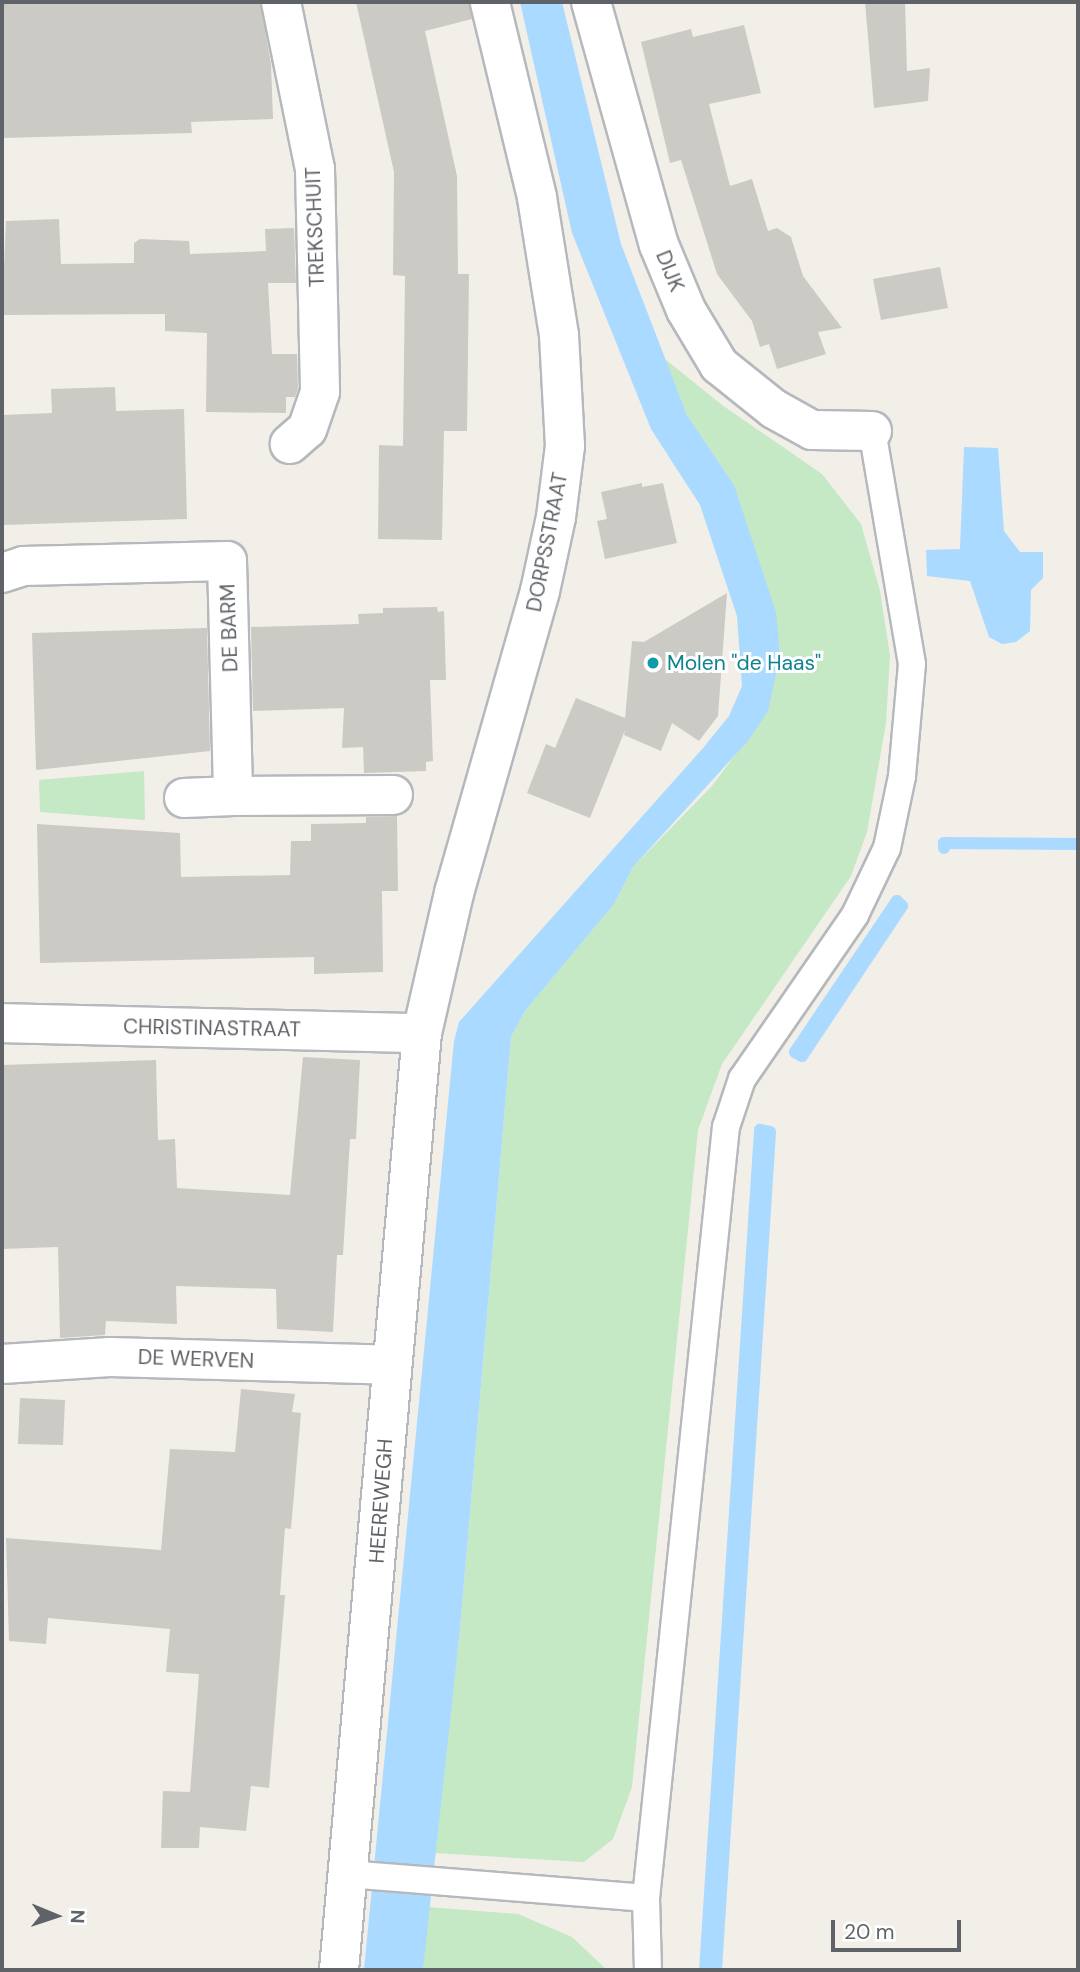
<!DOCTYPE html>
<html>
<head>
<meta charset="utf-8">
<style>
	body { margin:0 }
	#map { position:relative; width:1080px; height:1972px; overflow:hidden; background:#f1efe8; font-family:"DM Sans",sans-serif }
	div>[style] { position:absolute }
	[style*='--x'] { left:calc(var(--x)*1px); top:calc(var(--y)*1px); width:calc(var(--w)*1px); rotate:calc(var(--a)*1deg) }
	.green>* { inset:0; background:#c5e8c5 }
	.water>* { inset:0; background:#aadaff }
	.stream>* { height:12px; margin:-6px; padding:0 6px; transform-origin:6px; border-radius:6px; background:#aadaff }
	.building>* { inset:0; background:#cccac5 }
	.roads { filter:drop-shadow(2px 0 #b5b8bc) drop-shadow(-2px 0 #b5b8bc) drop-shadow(0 2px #b5b8bc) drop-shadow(0 -2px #b5b8bc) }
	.lane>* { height:26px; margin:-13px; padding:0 13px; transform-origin:13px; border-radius:13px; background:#fff }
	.street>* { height:38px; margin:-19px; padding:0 19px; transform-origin:19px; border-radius:19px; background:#fff }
	.secondary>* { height:38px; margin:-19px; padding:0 19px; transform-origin:19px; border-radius:19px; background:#fff }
	.dots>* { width:19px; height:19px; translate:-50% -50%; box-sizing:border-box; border:4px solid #fff; border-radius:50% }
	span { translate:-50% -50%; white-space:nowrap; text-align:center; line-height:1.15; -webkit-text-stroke:6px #fff; paint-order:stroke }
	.street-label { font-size:21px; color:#5f6368 }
	.culture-label { font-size:21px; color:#0d838f }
	.left { translate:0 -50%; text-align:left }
	.frame { position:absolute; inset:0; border:4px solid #5f6368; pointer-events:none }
	.north { position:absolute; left:21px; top:1881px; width:70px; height:70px; -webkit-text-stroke:5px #fff; paint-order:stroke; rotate:92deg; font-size:19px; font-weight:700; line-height:28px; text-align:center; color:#5f6368 }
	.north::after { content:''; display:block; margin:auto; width:24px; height:32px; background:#5f6368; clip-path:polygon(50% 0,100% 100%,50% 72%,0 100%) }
	.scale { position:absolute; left:831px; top:1920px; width:130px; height:32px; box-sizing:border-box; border:4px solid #5f6368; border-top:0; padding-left:9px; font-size:21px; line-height:24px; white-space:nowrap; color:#5f6368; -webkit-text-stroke:5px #fff; paint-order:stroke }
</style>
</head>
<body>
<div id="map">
	<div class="green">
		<i style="clip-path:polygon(665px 359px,722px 405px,822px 474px,861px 524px,880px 591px,890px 656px,886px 723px,867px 832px,851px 876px,722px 1064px,698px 1130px,632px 1787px,613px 1839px,584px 1862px,434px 1853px,460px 1629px,511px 1037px,525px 1011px,614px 904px,633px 867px,712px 786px,768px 711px,734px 485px,687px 415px)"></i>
		<i style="clip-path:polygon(144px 771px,145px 820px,40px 812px,39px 780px)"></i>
		<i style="clip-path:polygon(428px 1907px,518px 1914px,572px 1937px,607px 1970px,423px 1970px)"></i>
	</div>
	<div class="water">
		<i style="clip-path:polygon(520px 2px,562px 2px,621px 244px,687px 415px,734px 485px,776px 612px,780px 655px,768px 711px,748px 741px,633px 867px,614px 904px,525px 1011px,511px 1037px,460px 1629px,423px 1970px,364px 1970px,454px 1041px,459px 1022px,704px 747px,729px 716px,742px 686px,737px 616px,700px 505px,651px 429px,572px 233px)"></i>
		<i style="clip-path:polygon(964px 447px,998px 448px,1004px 531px,1020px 552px,1043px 552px,1043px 578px,1031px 590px,1030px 631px,1016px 642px,1002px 644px,989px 637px,970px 581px,927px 576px,926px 550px,960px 549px)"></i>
	</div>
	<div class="stream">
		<i style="--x:944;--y:848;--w:5;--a:-90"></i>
		<i style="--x:944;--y:843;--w:134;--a:0.4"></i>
		<i style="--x:897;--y:901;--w:7;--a:45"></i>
		<i style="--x:902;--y:906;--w:180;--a:123.7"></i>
		<i style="--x:802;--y:1056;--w:8;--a:-150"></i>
		<i style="--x:795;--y:1052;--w:182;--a:-56"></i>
		<i style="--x:705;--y:1970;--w:842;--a:-86.25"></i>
		<i style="--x:760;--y:1130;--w:10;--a:11"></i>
		<i style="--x:770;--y:1132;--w:840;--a:93.69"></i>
	</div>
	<div class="building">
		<i style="clip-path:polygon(2px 2px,260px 2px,271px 64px,273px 119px,191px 122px,192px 133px,2px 138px)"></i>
		<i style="clip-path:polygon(356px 2px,469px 2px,472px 19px,425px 31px,457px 176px,458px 274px,469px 274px,467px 431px,444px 431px,442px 540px,378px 539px,379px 445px,403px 446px,405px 276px,393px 275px,394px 172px)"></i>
		<i style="clip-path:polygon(865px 2px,905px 2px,907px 71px,930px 68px,928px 101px,874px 108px)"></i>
		<i style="clip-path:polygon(744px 25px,761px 93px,709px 104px,730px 186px,752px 179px,768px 231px,777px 228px,791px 237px,803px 276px,842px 328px,818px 332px,826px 354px,777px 369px,769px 344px,760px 347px,752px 321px,717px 274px,681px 160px,670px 163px,641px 42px,691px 29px,693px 37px)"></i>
		<i style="clip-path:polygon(59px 219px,61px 264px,134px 263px,134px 243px,140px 239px,189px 241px,190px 254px,266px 251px,265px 229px,294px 228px,296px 283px,268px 283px,272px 354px,297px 354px,298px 388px,295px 397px,286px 397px,286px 413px,206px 412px,207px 333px,165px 331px,165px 314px,2px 315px,6px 221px)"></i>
		<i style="clip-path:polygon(940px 267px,948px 308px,881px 320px,873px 279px)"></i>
		<i style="clip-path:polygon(115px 387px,116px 411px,184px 409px,187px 519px,2px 525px,2px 415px,52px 413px,51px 389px)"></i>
		<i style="clip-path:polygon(642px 483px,642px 487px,663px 483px,677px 543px,605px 559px,597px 521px,607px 519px,601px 492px)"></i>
		<i style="clip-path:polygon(727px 593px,718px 716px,699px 741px,672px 723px,661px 751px,624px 735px,625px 730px,590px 818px,527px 793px,546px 744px,555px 748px,576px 698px,625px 718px,632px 641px,644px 642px)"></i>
		<i style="clip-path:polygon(437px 607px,438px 612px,444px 611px,446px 680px,430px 680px,433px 761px,426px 762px,426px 771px,364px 773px,363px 747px,342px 748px,344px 708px,253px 711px,251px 627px,359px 624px,358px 614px,383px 613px,383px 608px)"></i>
		<i style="clip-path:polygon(207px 628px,210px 751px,36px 770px,32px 633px)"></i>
		<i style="clip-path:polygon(397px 816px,398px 891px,382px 891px,383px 972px,314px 974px,314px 957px,40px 963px,37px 824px,180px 833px,181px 877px,290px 875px,291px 841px,311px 841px,311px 824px,366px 823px,366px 817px)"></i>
		<i style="clip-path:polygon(303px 1057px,360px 1060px,356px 1139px,350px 1139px,343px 1255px,337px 1255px,333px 1332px,277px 1329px,276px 1289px,176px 1286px,177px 1324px,106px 1321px,105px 1335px,60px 1338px,58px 1247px,2px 1249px,2px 1065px,156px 1060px,158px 1140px,175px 1139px,177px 1188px,290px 1195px)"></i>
		<i style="clip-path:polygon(241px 1389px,295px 1394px,292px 1412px,301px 1413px,291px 1529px,285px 1528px,280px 1595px,285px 1595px,269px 1788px,251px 1786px,246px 1831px,200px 1827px,199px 1848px,161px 1848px,163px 1791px,190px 1792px,199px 1674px,166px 1672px,170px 1629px,48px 1618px,46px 1644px,9px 1641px,6px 1538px,161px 1550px,170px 1449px,235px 1452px)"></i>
		<i style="clip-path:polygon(20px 1398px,65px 1400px,63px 1445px,18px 1444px)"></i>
	</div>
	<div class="roads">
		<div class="lane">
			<i style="--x:348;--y:1874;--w:299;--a:4.6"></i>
			<i style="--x:648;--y:1970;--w:72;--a:-91.6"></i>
			<i style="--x:646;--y:1898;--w:775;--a:-84.08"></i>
			<i style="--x:726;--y:1127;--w:51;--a:-71.6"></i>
			<i style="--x:742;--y:1079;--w:199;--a:-55.4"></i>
			<i style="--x:855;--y:915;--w:74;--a:-64.5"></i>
			<i style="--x:887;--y:848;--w:74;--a:-78.2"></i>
			<i style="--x:902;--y:776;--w:112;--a:-84.9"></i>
			<i style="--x:912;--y:664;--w:236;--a:-99.7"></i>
		</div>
		<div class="street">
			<i style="--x:281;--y:2;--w:170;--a:78.5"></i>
			<i style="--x:315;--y:169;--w:223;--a:88.7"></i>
			<i style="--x:320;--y:392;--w:39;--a:109"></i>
			<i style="--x:307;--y:429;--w:23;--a:139"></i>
			<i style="--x:591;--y:2;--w:252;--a:74.4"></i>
			<i style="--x:659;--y:245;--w:70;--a:67.4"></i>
			<i style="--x:686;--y:310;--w:64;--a:59"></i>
			<i style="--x:719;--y:365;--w:70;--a:38.7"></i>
			<i style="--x:774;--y:409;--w:43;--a:28.9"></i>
			<i style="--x:812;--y:430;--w:60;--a:1"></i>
			<i style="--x:2;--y:573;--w:22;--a:-18"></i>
			<i style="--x:23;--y:566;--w:204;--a:-1.4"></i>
			<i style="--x:227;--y:561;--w:235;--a:88.5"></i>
			<i style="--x:233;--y:796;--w:160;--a:-0.4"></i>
			<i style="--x:184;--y:798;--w:49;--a:-2.3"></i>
			<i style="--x:2;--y:1023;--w:420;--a:1.4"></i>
			<i style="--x:2;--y:1364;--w:108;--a:-3.7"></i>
			<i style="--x:110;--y:1357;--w:281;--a:1.6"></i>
		</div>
		<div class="secondary">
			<i style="--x:339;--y:1970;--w:941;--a:-84.94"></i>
			<i style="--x:422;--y:1033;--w:144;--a:-77.1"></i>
			<i style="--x:454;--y:893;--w:314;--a:-74.1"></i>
			<i style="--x:540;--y:591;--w:76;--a:-77.8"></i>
			<i style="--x:556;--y:517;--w:72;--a:-82.8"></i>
			<i style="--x:565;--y:446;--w:111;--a:-93.1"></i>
			<i style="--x:559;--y:335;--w:140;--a:-99.1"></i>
			<i style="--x:537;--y:197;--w:201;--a:-103.6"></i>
		</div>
	</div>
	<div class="dots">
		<i style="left:653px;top:663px;background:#0f9aa8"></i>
	</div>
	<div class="street-label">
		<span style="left:315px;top:227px;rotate:-92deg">TREKSCHUIT</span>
		<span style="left:670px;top:271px;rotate:68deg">DIJK</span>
		<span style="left:547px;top:542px;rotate:-79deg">DORPSSTRAAT</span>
		<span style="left:229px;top:628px;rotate:-92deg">DE BARM</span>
		<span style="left:212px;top:1028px;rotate:1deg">CHRISTINASTRAAT</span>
		<span style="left:196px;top:1359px;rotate:2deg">DE WERVEN</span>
		<span style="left:381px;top:1501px;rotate:-86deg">HEEREWEGH</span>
	</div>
	<div class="culture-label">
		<span class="left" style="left:667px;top:663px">Molen "de Haas"</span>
	</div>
	<div class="frame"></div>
	<div class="north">N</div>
	<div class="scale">20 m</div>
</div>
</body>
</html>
